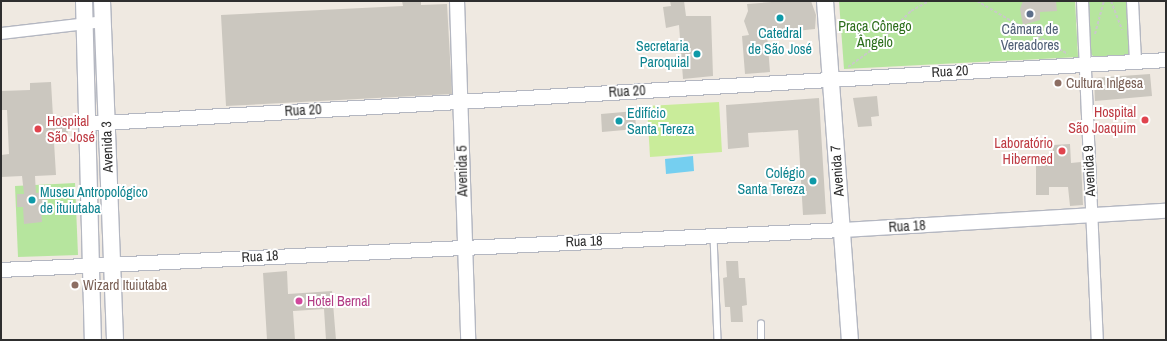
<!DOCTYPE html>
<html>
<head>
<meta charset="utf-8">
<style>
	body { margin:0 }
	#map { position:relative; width:1167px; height:341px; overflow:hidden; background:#efe9e1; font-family:"Archivo Narrow",sans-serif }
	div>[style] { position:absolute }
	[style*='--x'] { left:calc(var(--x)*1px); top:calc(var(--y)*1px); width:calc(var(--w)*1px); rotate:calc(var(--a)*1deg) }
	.green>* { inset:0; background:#b6e59e }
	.pitch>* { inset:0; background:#c9ec9a }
	.water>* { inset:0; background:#75cff0 }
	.building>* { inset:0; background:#cbc7bf }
	.path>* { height:2px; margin-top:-1px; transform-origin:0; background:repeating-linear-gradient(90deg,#c9c9c9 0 3px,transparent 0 5px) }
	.roads { filter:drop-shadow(1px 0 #b4b7c1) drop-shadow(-1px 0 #b4b7c1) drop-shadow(0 1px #b4b7c1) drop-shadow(0 -1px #b4b7c1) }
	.service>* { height:5.5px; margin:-2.75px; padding:0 2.75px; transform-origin:2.75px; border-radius:2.75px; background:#fff }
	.minor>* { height:11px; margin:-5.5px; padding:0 5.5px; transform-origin:5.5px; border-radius:5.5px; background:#fff }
	.tertiary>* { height:14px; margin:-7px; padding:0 7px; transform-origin:7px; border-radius:7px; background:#fff }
	.secondary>* { height:16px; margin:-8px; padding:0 8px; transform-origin:8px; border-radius:8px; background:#fff }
	.dots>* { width:11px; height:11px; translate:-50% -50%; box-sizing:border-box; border:2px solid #fff; border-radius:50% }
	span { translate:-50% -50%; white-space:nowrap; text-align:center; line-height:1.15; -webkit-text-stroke:4px #fff; paint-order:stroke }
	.park-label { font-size:14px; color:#2c6e1b }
	.service-label { font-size:14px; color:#4e5e75 }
	.culture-label { font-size:14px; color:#0d838f }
	.right { translate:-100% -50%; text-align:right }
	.left { translate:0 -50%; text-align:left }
	.street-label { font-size:14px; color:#2e2e2e }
	.education-label { font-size:14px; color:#785e54 }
	.health-label { font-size:14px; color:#be3a42 }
	.hotel-label { font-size:14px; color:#b23c85 }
	.frame { position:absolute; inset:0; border:2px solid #2e2e2e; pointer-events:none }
</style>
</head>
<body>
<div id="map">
	<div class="green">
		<i style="clip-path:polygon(839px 1px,1075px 1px,1078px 57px,844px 69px)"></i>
		<i style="clip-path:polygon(1087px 1px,1129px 1px,1130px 56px,1093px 56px,1089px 52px)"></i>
		<i style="clip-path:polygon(75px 183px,78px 255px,18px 257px,15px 186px)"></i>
	</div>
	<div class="pitch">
		<i style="clip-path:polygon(719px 102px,722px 152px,650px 157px,647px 106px)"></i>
	</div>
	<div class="water">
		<i style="clip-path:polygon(693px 156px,694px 171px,666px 174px,665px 159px)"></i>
	</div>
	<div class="building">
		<i style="clip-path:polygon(402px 1px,421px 1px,421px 5px,447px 4px,452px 94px,226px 106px,221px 15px,403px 6px)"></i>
		<i style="clip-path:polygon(670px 1px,684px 1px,686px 16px,711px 16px,713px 76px,683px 79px,679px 25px,666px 28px,663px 7px,671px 6px)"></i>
		<i style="clip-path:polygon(785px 1px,811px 1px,816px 15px,815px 29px,767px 34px,770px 72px,745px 74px,742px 36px,749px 35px,744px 21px,748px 11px,747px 4px)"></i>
		<i style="clip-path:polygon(1023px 1px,1056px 1px,1057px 11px,1040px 12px,1040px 20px,1023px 25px,1020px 9px)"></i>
		<i style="clip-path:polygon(1150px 74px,1152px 96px,1095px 101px,1094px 78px)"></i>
		<i style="clip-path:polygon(51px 82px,53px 117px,67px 116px,68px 142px,54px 142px,56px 175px,35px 176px,36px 193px,45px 192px,47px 205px,41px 206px,42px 222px,24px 224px,23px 207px,17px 207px,17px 194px,24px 194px,22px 176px,1px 177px,1px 155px,9px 154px,7px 110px,1px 110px,1px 91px,30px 90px,30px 83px)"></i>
		<i style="clip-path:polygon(877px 96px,879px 116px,871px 117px,872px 126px,858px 127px,853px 98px)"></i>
		<i style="clip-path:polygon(819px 98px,826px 214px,803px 215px,798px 130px,748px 133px,749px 147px,728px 149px,726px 105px)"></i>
		<i style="clip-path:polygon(635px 111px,636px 129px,602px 132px,601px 114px)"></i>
		<i style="clip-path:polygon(1070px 144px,1071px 163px,1081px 162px,1083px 205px,1070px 206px,1068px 187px,1049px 187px,1049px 195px,1036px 195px,1036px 163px,1053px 163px,1053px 145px)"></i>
		<i style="clip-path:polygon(726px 261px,738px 261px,739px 278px,745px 278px,747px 305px,742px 306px,743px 322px,731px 322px,730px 307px,725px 307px,723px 278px,727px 277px)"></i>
		<i style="clip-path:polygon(287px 271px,288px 294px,332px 291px,336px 340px,326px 340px,324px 309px,293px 311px,295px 340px,267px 340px,263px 273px)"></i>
	</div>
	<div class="path">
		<i style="--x:977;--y:1;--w:105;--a:30.2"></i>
		<i style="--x:1111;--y:1;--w:31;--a:69"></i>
		<i style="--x:1095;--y:34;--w:34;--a:-75"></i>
		<i style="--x:848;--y:67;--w:26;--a:-36"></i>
		<i style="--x:869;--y:52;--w:59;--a:-44.3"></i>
		<i style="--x:911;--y:11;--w:21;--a:-29"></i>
	</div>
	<div class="roads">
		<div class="service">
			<i style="--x:714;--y:236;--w:104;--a:87.8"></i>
			<i style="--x:761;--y:340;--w:16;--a:-90"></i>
		</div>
		<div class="minor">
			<i style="--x:1082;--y:1;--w:339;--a:87.5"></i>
			<i style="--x:1132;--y:1;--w:60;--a:87.1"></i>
			<i style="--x:1;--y:33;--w:103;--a:-6.7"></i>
		</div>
		<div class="tertiary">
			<i style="--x:457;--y:1;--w:339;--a:88.1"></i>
			<i style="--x:87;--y:124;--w:1081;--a:-3.39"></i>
			<i style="--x:1;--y:270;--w:842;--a:-2.72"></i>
			<i style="--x:842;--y:230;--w:325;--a:-3.4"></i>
		</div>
		<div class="secondary">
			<i style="--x:84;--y:1;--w:339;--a:88.5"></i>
			<i style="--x:102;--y:1;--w:339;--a:87.8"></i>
			<i style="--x:825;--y:1;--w:340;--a:85.8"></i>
		</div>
	</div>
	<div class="dots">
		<i style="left:1030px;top:14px;background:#5c6f8a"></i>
		<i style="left:780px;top:18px;background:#0f9aa8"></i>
		<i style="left:697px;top:54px;background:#0f9aa8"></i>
		<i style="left:1058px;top:83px;background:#8d6e63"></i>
		<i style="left:1145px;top:120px;background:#e0444e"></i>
		<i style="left:619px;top:121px;background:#0f9aa8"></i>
		<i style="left:38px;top:129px;background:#e0444e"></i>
		<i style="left:1062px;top:151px;background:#e0444e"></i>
		<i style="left:813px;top:181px;background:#0f9aa8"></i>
		<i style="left:32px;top:200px;background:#0f9aa8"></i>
		<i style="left:75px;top:285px;background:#8d6e63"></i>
		<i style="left:299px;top:301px;background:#d1479c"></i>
	</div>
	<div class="park-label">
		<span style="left:875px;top:34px">Praça Cônego<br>Ângelo</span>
	</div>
	<div class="service-label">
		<span style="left:1030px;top:37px">Câmara de<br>Vereadores</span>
	</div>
	<div class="culture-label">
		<span style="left:780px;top:41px">Catedral<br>de São José</span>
		<span class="right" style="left:689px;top:54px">Secretaria<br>Paroquial</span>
		<span class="left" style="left:627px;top:121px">Edifício<br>Santa Tereza</span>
		<span class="right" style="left:805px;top:181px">Colégio<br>Santa Tereza</span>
		<span class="left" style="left:40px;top:200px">Museu Antropológico<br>de ituiutaba</span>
	</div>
	<div class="street-label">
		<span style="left:950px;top:71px;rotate:-3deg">Rua 20</span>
		<span style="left:627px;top:91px;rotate:-3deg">Rua 20</span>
		<span style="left:303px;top:110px;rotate:-3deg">Rua 20</span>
		<span style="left:107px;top:147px;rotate:-92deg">Avenida 3</span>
		<span style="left:462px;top:171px;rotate:-91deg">Avenida 5</span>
		<span style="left:837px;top:171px;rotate:-94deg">Avenida 7</span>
		<span style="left:1089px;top:171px;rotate:-93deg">Avenida 9</span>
		<span style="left:907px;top:226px;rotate:-3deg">Rua 18</span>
		<span style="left:584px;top:241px;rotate:-2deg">Rua 18</span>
		<span style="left:260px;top:256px;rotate:-3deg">Rua 18</span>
	</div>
	<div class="education-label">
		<span class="left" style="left:1066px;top:83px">Cultura Inlgesa</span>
		<span class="left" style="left:83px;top:285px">Wizard Ituiutaba</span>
	</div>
	<div class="health-label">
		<span class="right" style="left:1136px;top:120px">Hospital<br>São Joaquim</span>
		<span class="left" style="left:47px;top:129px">Hospital<br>São José</span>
		<span class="right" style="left:1053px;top:151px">Laboratório<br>Hibermed</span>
	</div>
	<div class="hotel-label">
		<span class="left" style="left:307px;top:301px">Hotel Bernal</span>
	</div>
	<div class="frame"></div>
</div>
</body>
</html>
